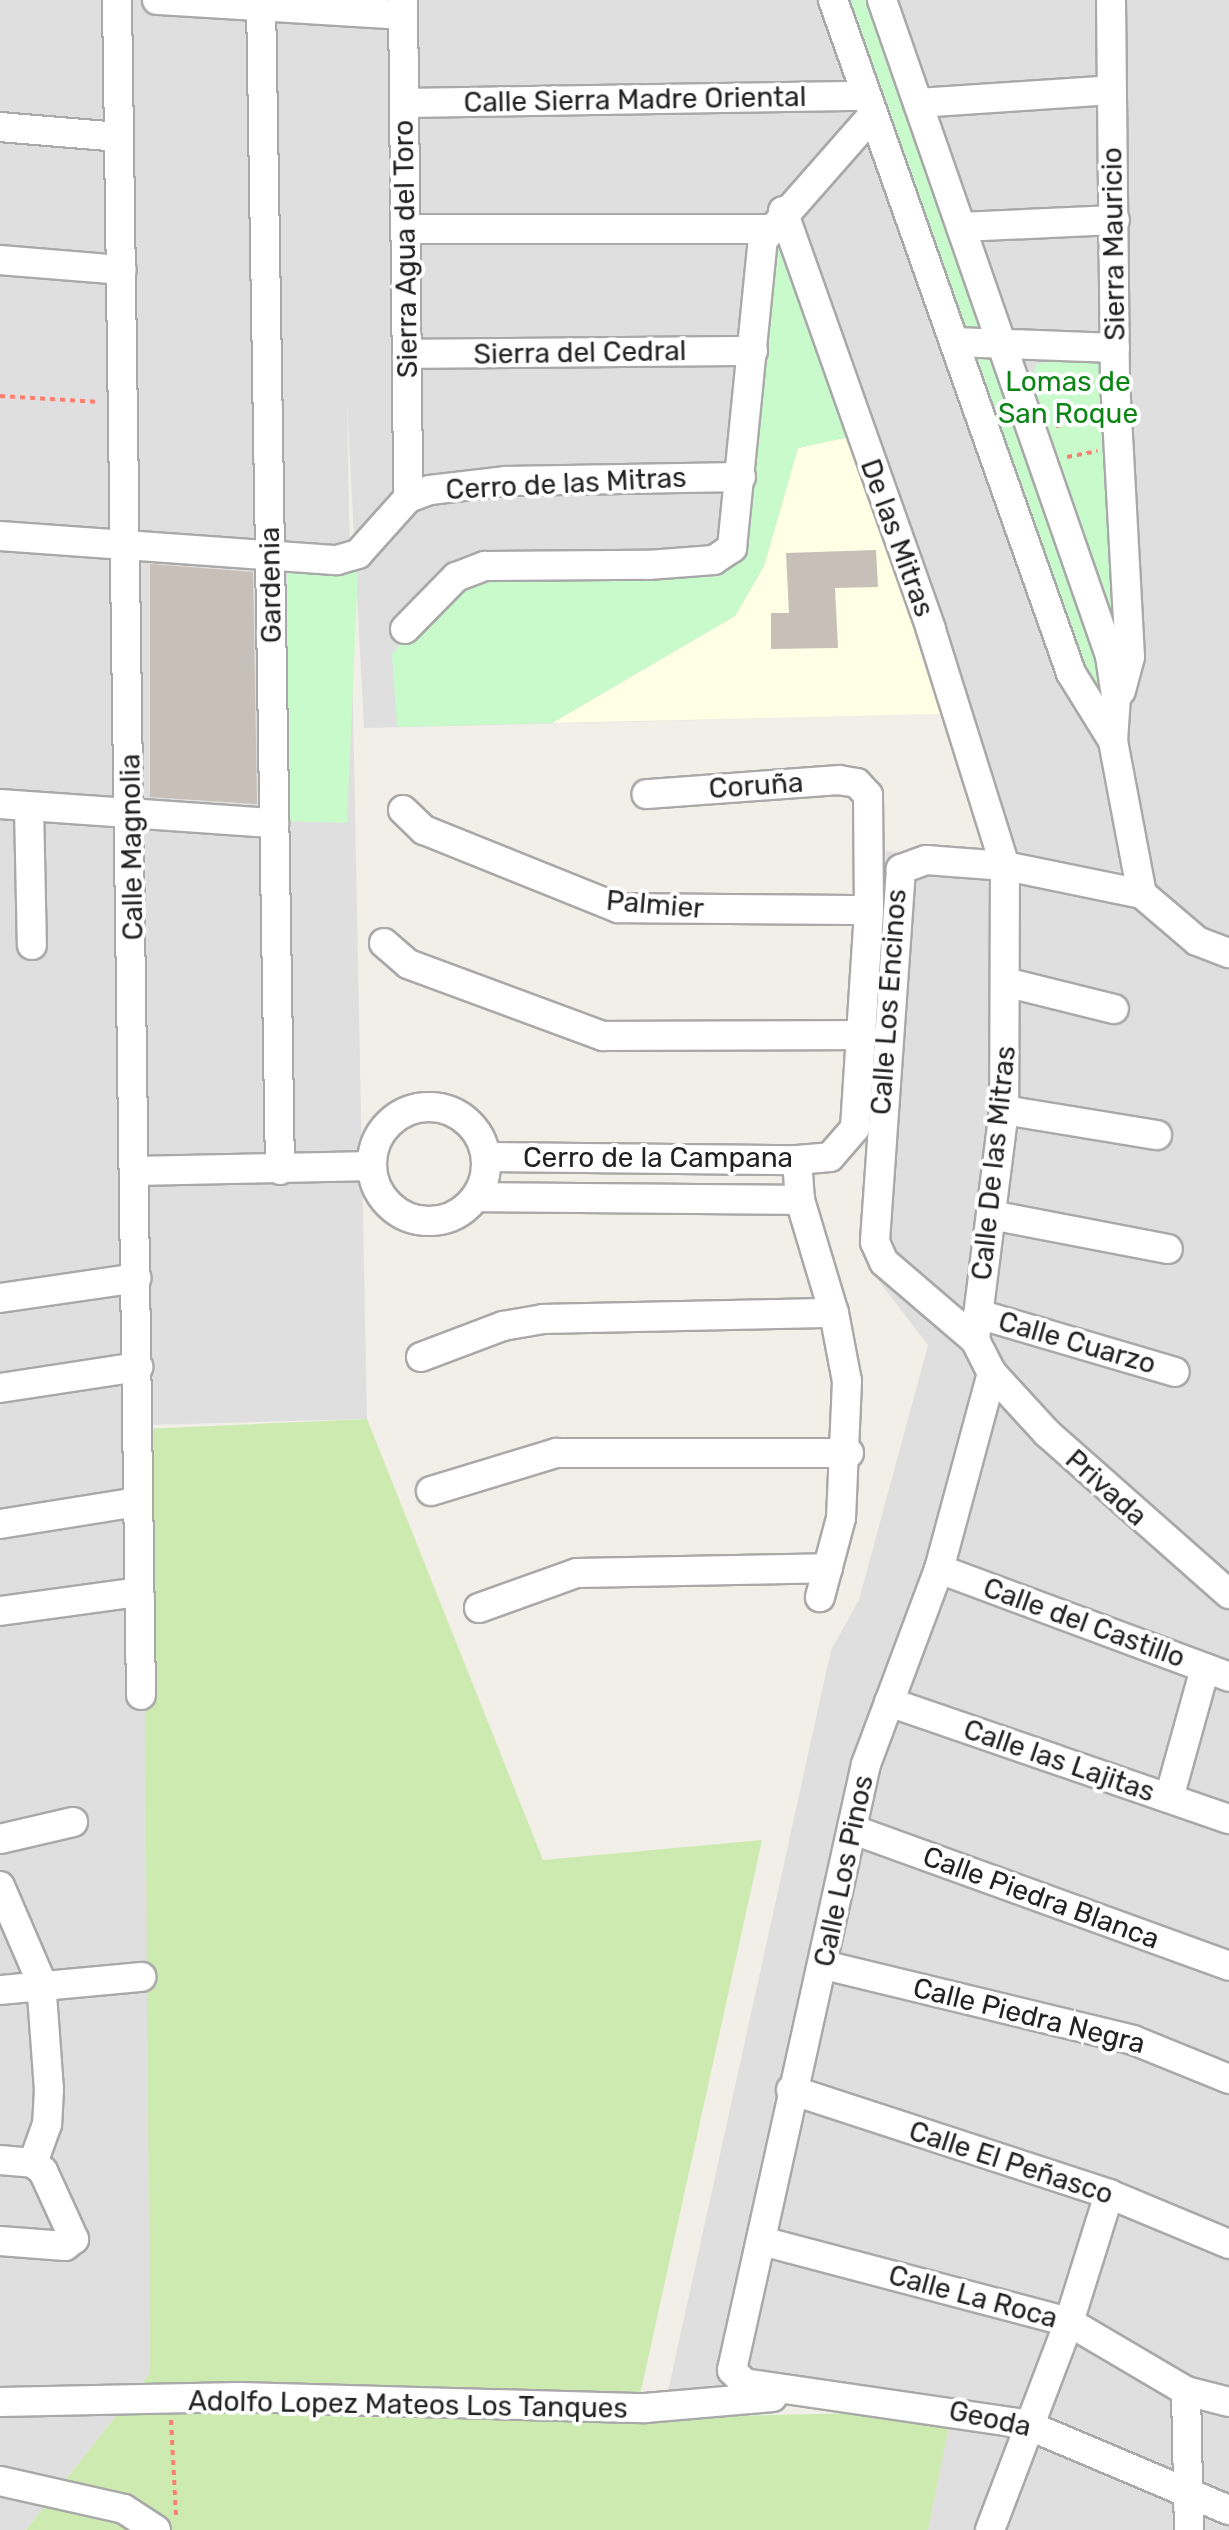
<!DOCTYPE html>
<html>
<head>
<meta charset="utf-8">
<style>
	body { margin:0 }
	#map { position:relative; width:1229px; height:2530px; overflow:hidden; background:#f2efe9; font-family:Rubik,sans-serif }
	div>[style] { position:absolute }
	[style*='--x'] { left:calc(var(--x)*1px); top:calc(var(--y)*1px); width:calc(var(--w)*1px); rotate:calc(var(--a)*1deg) }
	.residential>* { inset:0; background:#e0dfdf }
	.education>* { inset:0; background:#ffffe5 }
	.grass>* { inset:0; background:#cdebb0 }
	.park>* { inset:0; background:#c8facc }
	.building>* { inset:0; background:#c7bfb8 }
	.path>* { height:4px; margin-top:-2px; transform-origin:0; background:repeating-linear-gradient(90deg,#fa8072 0 5px,transparent 0 10px) }
	.roads { filter:drop-shadow(2px 0 #a9a9a9) drop-shadow(-2px 0 #a9a9a9) drop-shadow(0 2px #a9a9a9) drop-shadow(0 -2px #a9a9a9) }
	.minor>* { height:28px; margin:-14px; padding:0 14px; transform-origin:14px; border-radius:14px; background:#fff }
	.minor>.ring { margin:-14px; padding:0; box-sizing:content-box; background:none; border:28px solid #fff; border-radius:50% }
	span { translate:-50% -50%; white-space:nowrap; text-align:center; line-height:1.15; -webkit-text-stroke:8px #fff; paint-order:stroke }
	.street-label { font-size:28px; color:#222 }
	.park-label { font-size:28px; color:#0c8416 }
</style>
</head>
<body>
<div id="map">
	<div class="residential">
		<i style="clip-path:polygon(0 0,1229px 0,1229px 2530px,928px 2530px,951px 2411px,666px 2400px,831px 1650px,859px 1600px,928px 1345px,867px 1266px,886px 851px,1152px 875px,1019px 860px,946px 714px,364px 728px,347px 403px,367px 1419px,148px 1425px,150px 2373px,26px 2530px,0 2530px)"></i>
	</div>
	<div class="education">
		<i style="clip-path:polygon(849px 437px,946px 714px,552px 723px,735px 616px,764px 566px,798px 448px)"></i>
	</div>
	<div class="grass">
		<i style="clip-path:polygon(367px 1419px,543px 1860px,762px 1840px,635px 2418px,952px 2411px,928px 2530px,26px 2530px,150px 2373px,143px 1429px)"></i>
	</div>
	<div class="park">
		<i style="clip-path:polygon(842px 0,882px 0,1112px 672px,1104px 693px,1090px 685px)"></i>
		<i style="clip-path:polygon(791px 249px,849px 437px,798px 448px,764px 566px,735px 616px,552px 723px,397px 727px,392px 654px,475px 560px,737px 544px,773px 250px)"></i>
		<i style="clip-path:polygon(1084px 354px,1106px 362px,1121px 678px,1024px 393px,1037px 364px)"></i>
		<i style="clip-path:polygon(287px 568px,358px 569px,347px 823px,284px 821px)"></i>
	</div>
	<div class="building">
		<i style="clip-path:polygon(876px 550px,878px 587px,835px 588px,838px 648px,771px 649px,771px 613px,789px 613px,786px 553px)"></i>
		<i style="clip-path:polygon(150px 564px,253px 572px,257px 804px,150px 797px)"></i>
	</div>
	<div class="path">
		<i style="--x:1043;--y:390;--w:51;--a:-9.1"></i>
		<i style="--x:0;--y:396;--w:100;--a:3.4"></i>
		<i style="--x:1056;--y:426;--w:40;--a:-10"></i>
		<i style="--x:1067;--y:457;--w:31;--a:-11"></i>
		<i style="--x:171;--y:2420;--w:95;--a:87"></i>
	</div>
	<div class="roads">
		<div class="minor">
			<i style="--x:117;--y:0;--w:1695;--a:89.19"></i>
			<i style="--x:157;--y:0;--w:246;--a:3.5"></i>
			<i style="--x:261;--y:0;--w:1170;--a:89.07"></i>
			<i style="--x:403;--y:0;--w:498;--a:89.4"></i>
			<i style="--x:833;--y:0;--w:714;--a:70.52"></i>
			<i style="--x:1071;--y:673;--w:80;--a:58.3"></i>
			<i style="--x:882;--y:0;--w:694;--a:70.83"></i>
			<i style="--x:1110;--y:656;--w:40;--a:81.5"></i>
			<i style="--x:1116;--y:696;--w:45;--a:93.8"></i>
			<i style="--x:1113;--y:741;--w:156;--a:79.3"></i>
			<i style="--x:1142;--y:894;--w:72;--a:40.5"></i>
			<i style="--x:1197;--y:941;--w:34;--a:21"></i>
			<i style="--x:1111;--y:0;--w:380;--a:89.4"></i>
			<i style="--x:1115;--y:380;--w:277;--a:86.9"></i>
			<i style="--x:1130;--y:657;--w:35;--a:105"></i>
			<i style="--x:404;--y:103;--w:461;--a:-0.9"></i>
			<i style="--x:918;--y:103;--w:194;--a:-3.8"></i>
			<i style="--x:0;--y:127;--w:119;--a:4.8"></i>
			<i style="--x:783;--y:211;--w:444;--a:70.5"></i>
			<i style="--x:931;--y:630;--w:247;--a:72.6"></i>
			<i style="--x:1005;--y:866;--w:244;--a:90.2"></i>
			<i style="--x:1004;--y:1110;--w:232;--a:97.2"></i>
			<i style="--x:961;--y:227;--w:154;--a:-2.6"></i>
			<i style="--x:406;--y:229;--w:362;--a:0"></i>
			<i style="--x:0;--y:260;--w:122;--a:4.7"></i>
			<i style="--x:954;--y:342;--w:161;--a:2.1"></i>
			<i style="--x:408;--y:354;--w:345;--a:-0.5"></i>
			<i style="--x:0;--y:536;--w:338;--a:4.1"></i>
			<i style="--x:337;--y:560;--w:22;--a:-16"></i>
			<i style="--x:358;--y:554;--w:75;--a:-48.2"></i>
			<i style="--x:408;--y:498;--w:23;--a:-20"></i>
			<i style="--x:430;--y:490;--w:77;--a:-6.8"></i>
			<i style="--x:506;--y:481;--w:235;--a:-1"></i>
			<i style="--x:405;--y:629;--w:73;--a:-45.6"></i>
			<i style="--x:456;--y:577;--w:31;--a:-21"></i>
			<i style="--x:485;--y:566;--w:163;--a:-0.4"></i>
			<i style="--x:648;--y:565;--w:66;--a:-4.3"></i>
			<i style="--x:714;--y:560;--w:22;--a:-34"></i>
			<i style="--x:732;--y:548;--w:310;--a:-84.3"></i>
			<i style="--x:763;--y:240;--w:164;--a:-48.7"></i>
			<i style="--x:0;--y:804;--w:275;--a:4"></i>
			<i style="--x:29;--y:807;--w:138;--a:88.8"></i>
			<i style="--x:403;--y:810;--w:29;--a:44"></i>
			<i style="--x:424;--y:830;--w:209;--a:21.9"></i>
			<i style="--x:618;--y:908;--w:251;--a:0.5"></i>
			<i style="--x:1142;--y:894;--w:140;--a:-168.4"></i>
			<i style="--x:1005;--y:866;--w:79;--a:-175.7"></i>
			<i style="--x:926;--y:860;--w:27;--a:160"></i>
			<i style="--x:901;--y:869;--w:374;--a:94"></i>
			<i style="--x:875;--y:1242;--w:22;--a:66"></i>
			<i style="--x:884;--y:1262;--w:120;--a:40.6"></i>
			<i style="--x:975;--y:1340;--w:37;--a:63"></i>
			<i style="--x:992;--y:1373;--w:81;--a:47.5"></i>
			<i style="--x:1047;--y:1433;--w:243;--a:41.5"></i>
			<i style="--x:384;--y:943;--w:32;--a:41"></i>
			<i style="--x:408;--y:964;--w:208;--a:20.3"></i>
			<i style="--x:603;--y:1036;--w:260;--a:-0.2"></i>
			<i style="--x:1009;--y:983;--w:108;--a:13.9"></i>
			<i class="ring" style="left:372px;top:1107px;width:86px;height:86px"></i>
			<i style="--x:1004;--y:1110;--w:155;--a:9.3"></i>
			<i style="--x:487;--y:1157;--w:310;--a:0.6"></i>
			<i style="--x:797;--y:1160;--w:33;--a:-5"></i>
			<i style="--x:830;--y:1157;--w:38;--a:-49"></i>
			<i style="--x:855;--y:1128;--w:218;--a:-86.3"></i>
			<i style="--x:869;--y:910;--w:115;--a:-90.5"></i>
			<i style="--x:868;--y:795;--w:16;--a:-133"></i>
			<i style="--x:857;--y:783;--w:18;--a:-171"></i>
			<i style="--x:839;--y:780;--w:193;--a:175.8"></i>
			<i style="--x:797;--y:1160;--w:40;--a:85.7"></i>
			<i style="--x:800;--y:1200;--w:118;--a:73.3"></i>
			<i style="--x:834;--y:1313;--w:69;--a:79.2"></i>
			<i style="--x:847;--y:1381;--w:137;--a:92.5"></i>
			<i style="--x:841;--y:1518;--w:82;--a:104.9"></i>
			<i style="--x:136;--y:1171;--w:236;--a:-1.2"></i>
			<i style="--x:476;--y:1197;--w:324;--a:0.5"></i>
			<i style="--x:991;--y:1215;--w:180;--a:10.9"></i>
			<i style="--x:0;--y:1298;--w:138;--a:-8.3"></i>
			<i style="--x:978;--y:1314;--w:205;--a:16.4"></i>
			<i style="--x:421;--y:1357;--w:88;--a:-20.7"></i>
			<i style="--x:503;--y:1326;--w:41;--a:-9.9"></i>
			<i style="--x:543;--y:1319;--w:291;--a:-1.2"></i>
			<i style="--x:992;--y:1373;--w:203;--a:105.1"></i>
			<i style="--x:939;--y:1569;--w:208;--a:110.5"></i>
			<i style="--x:866;--y:1764;--w:621;--a:102.47"></i>
			<i style="--x:732;--y:2370;--w:18;--a:47"></i>
			<i style="--x:744;--y:2383;--w:284;--a:8.3"></i>
			<i style="--x:1025;--y:2424;--w:221;--a:22.9"></i>
			<i style="--x:0;--y:1388;--w:140;--a:-8.7"></i>
			<i style="--x:431;--y:1491;--w:131;--a:-16.9"></i>
			<i style="--x:556;--y:1453;--w:293;--a:0"></i>
			<i style="--x:0;--y:1524;--w:139;--a:-9.1"></i>
			<i style="--x:939;--y:1569;--w:309;--a:20.4"></i>
			<i style="--x:479;--y:1608;--w:104;--a:-19.7"></i>
			<i style="--x:577;--y:1573;--w:251;--a:-1.1"></i>
			<i style="--x:0;--y:1611;--w:140;--a:-7.8"></i>
			<i style="--x:889;--y:1702;--w:360;--a:19"></i>
			<i style="--x:1169;--y:1798;--w:135;--a:-74.5"></i>
			<i style="--x:854;--y:1830;--w:399;--a:19.9"></i>
			<i style="--x:0;--y:1839;--w:75;--a:-13.1"></i>
			<i style="--x:0;--y:1886;--w:103;--a:66.7"></i>
			<i style="--x:41;--y:1981;--w:108;--a:85.8"></i>
			<i style="--x:49;--y:2089;--w:35;--a:93"></i>
			<i style="--x:47;--y:2124;--w:41;--a:109.7"></i>
			<i style="--x:824;--y:1965;--w:318;--a:13.6"></i>
			<i style="--x:1133;--y:2040;--w:104;--a:22.1"></i>
			<i style="--x:0;--y:1990;--w:142;--a:-5.3"></i>
			<i style="--x:791;--y:2090;--w:335;--a:18.1"></i>
			<i style="--x:1109;--y:2194;--w:130;--a:22.6"></i>
			<i style="--x:0;--y:2160;--w:33;--a:5"></i>
			<i style="--x:33;--y:2163;--w:13;--a:39"></i>
			<i style="--x:43;--y:2171;--w:75;--a:65.5"></i>
			<i style="--x:74;--y:2239;--w:11;--a:142"></i>
			<i style="--x:65;--y:2246;--w:65;--a:-175.6"></i>
			<i style="--x:762;--y:2241;--w:318;--a:14.8"></i>
			<i style="--x:1069;--y:2322;--w:136;--a:30.5"></i>
			<i style="--x:1186;--y:2391;--w:44;--a:14.3"></i>
			<i style="--x:1186;--y:2391;--w:139;--a:88.8"></i>
			<i style="--x:0;--y:2402;--w:240;--a:-1.2"></i>
			<i style="--x:240;--y:2397;--w:405;--a:1.6"></i>
			<i style="--x:645;--y:2408;--w:128;--a:-4.9"></i>
			<i style="--x:0;--y:2481;--w:127;--a:12.7"></i>
			<i style="--x:124;--y:2509;--w:38;--a:33"></i>
			<i style="--x:990;--y:2530;--w:222;--a:-69.2"></i>
			<i style="--x:1069;--y:2322;--w:134;--a:-72.6"></i>
		</div>
	</div>
	<div class="street-label">
		<span style="left:635px;top:100px;rotate:-1deg">Calle Sierra Madre Oriental</span>
		<span style="left:1114px;top:244px;rotate:-91deg">Sierra Mauricio</span>
		<span style="left:406px;top:249px;rotate:-91deg">Sierra Agua del Toro</span>
		<span style="left:580px;top:353px;rotate:-1deg">Sierra del Cedral</span>
		<span style="left:566px;top:484px;rotate:-3deg">Cerro de las Mitras</span>
		<span style="left:897px;top:538px;rotate:70deg">De las Mitras</span>
		<span style="left:271px;top:585px;rotate:-91deg">Gardenia</span>
		<span style="left:756px;top:786px;rotate:-4deg">Coruña</span>
		<span style="left:132px;top:847px;rotate:-91deg">Calle Magnolia</span>
		<span style="left:655px;top:905px;rotate:5deg">Palmier</span>
		<span style="left:889px;top:1002px;rotate:-86deg">Calle Los Encinos</span>
		<span style="left:658px;top:1158px">Cerro de la Campana</span>
		<span style="left:994px;top:1163px;rotate:-84deg">Calle De las Mitras</span>
		<span style="left:1077px;top:1343px;rotate:16deg">Calle Cuarzo</span>
		<span style="left:1106px;top:1488px;rotate:42deg">Privada</span>
		<span style="left:1084px;top:1623px;rotate:20deg">Calle del Castillo</span>
		<span style="left:1059px;top:1761px;rotate:19deg">Calle las Lajitas</span>
		<span style="left:844px;top:1871px;rotate:-78deg">Calle Los Pinos</span>
		<span style="left:1041px;top:1898px;rotate:20deg">Calle Piedra Blanca</span>
		<span style="left:1029px;top:2016px;rotate:14deg">Calle Piedra Negra</span>
		<span style="left:1011px;top:2163px;rotate:18deg">Calle El Peñasco</span>
		<span style="left:973px;top:2297px;rotate:15deg">Calle La Roca</span>
		<span style="left:408px;top:2405px;rotate:1deg">Adolfo Lopez Mateos Los Tanques</span>
		<span style="left:990px;top:2419px;rotate:12deg">Geoda</span>
	</div>
	<div class="park-label">
		<span style="left:1068px;top:398px">Lomas de<br>San Roque</span>
	</div>
</div>
</body>
</html>
